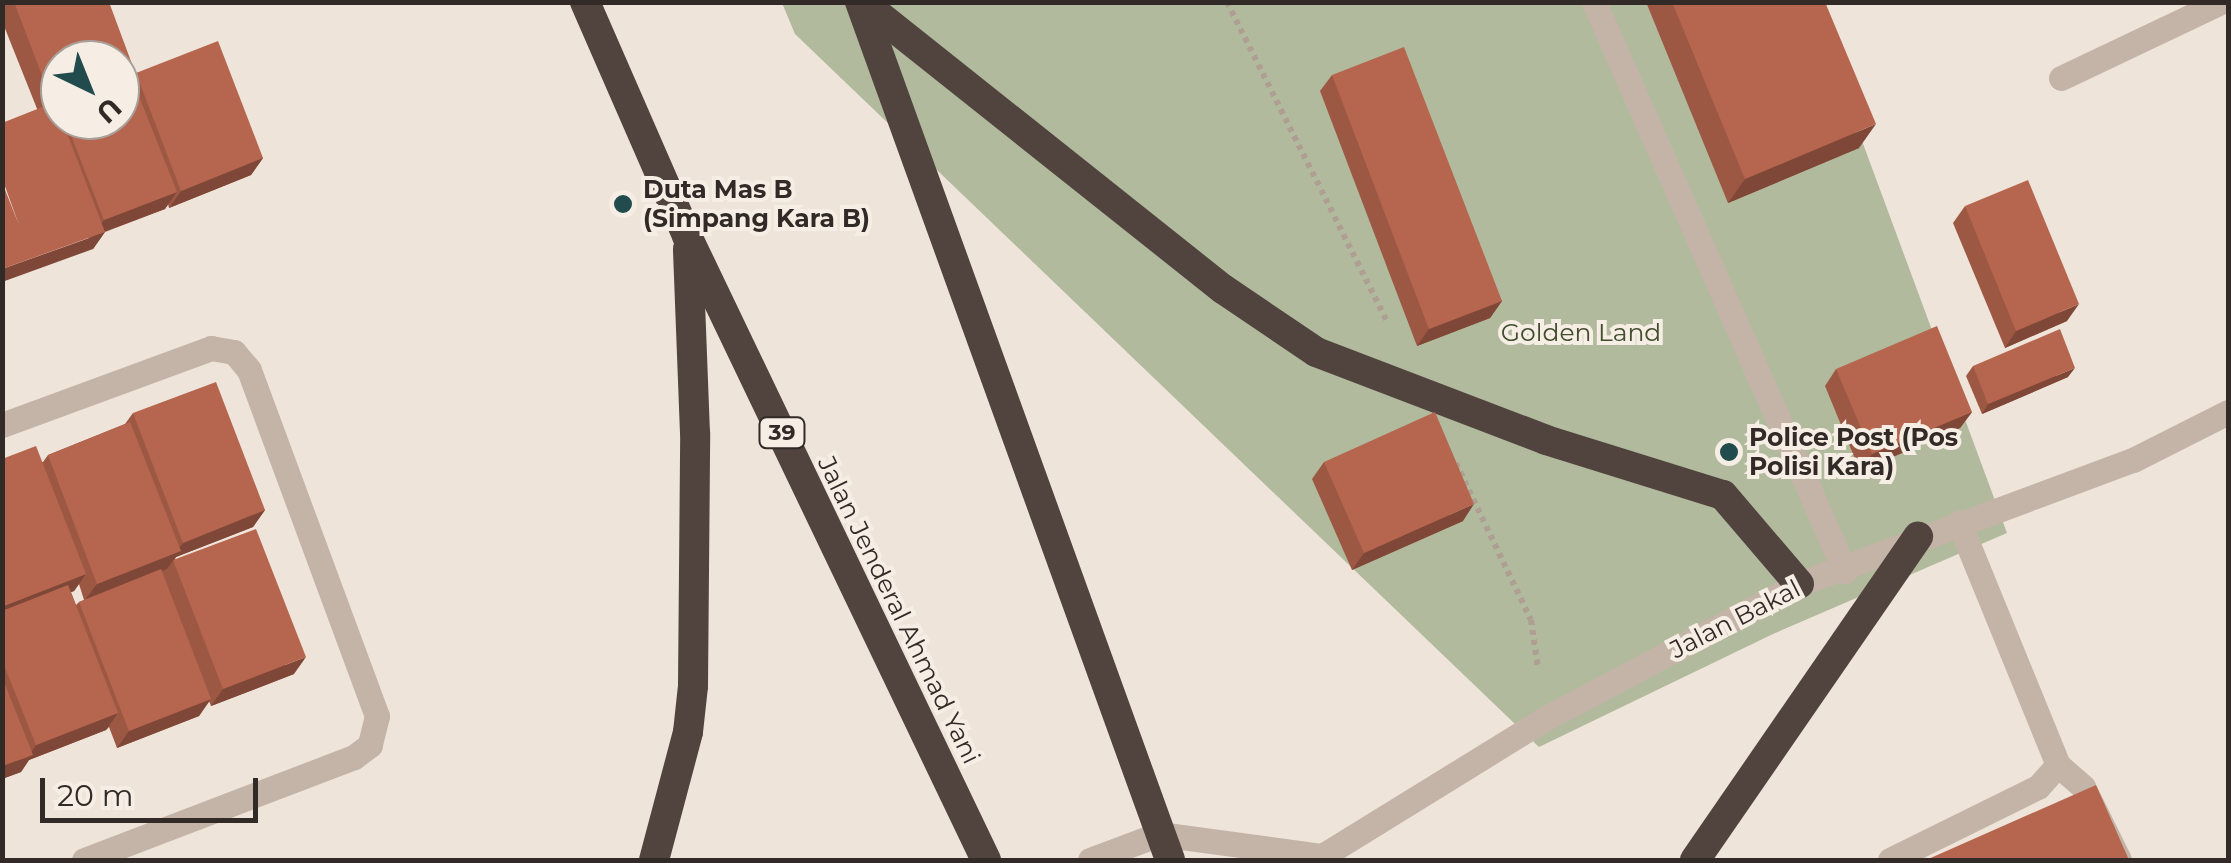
<!DOCTYPE html>
<html>
<head>
<meta charset="utf-8">
<style>
	body { margin:0 }
	#map { position:relative; width:2231px; height:863px; overflow:hidden; background:#eee4da; font-family:Montserrat,sans-serif }
	div>[style] { position:absolute }
	[style*='--x'] { left:calc(var(--x)*1px); top:calc(var(--y)*1px); width:calc(var(--w)*1px); rotate:calc(var(--a)*1deg) }
	.green>* { inset:0; background:#b1ba9c }
	.path>* { height:6px; margin-top:-3px; transform-origin:0; background:repeating-linear-gradient(90deg,#af9e92 0 5px,transparent 0 10px) }
	.minor>* { height:25px; margin:-12.5px; padding:0 12.5px; transform-origin:12.5px; border-radius:12.5px; background:#c4b4a7 }
	.highway>* { height:30px; margin:-15px; padding:0 15px; transform-origin:15px; border-radius:15px; background:#51443f }
	.wall>* { inset:0; background:#9d5844 }
	.shaded-wall>* { inset:0; background:#7f4737 }
	.building>* { inset:0; background:#b6664f }
	.dots>* { width:28px; height:28px; translate:-50% -50%; box-sizing:border-box; border:5px solid #f6eee5; border-radius:50% }
	span { translate:-50% -50%; white-space:nowrap; text-align:center; line-height:1.15; -webkit-text-stroke:8px #f6eee5; paint-order:stroke }
	.shield-label span { padding:2px 8px; background:#f6eee5; border:2px solid; border-radius:8px; -webkit-text-stroke-width:0 }
	.shield-label { font-size:22px; color:#322a27; font-weight:700 }
	.poi-label { font-size:25px; color:#322a27; font-weight:700 }
	.left { translate:0 -50%; text-align:left }
	.park-label { font-size:25px; color:#424d2e }
	.street-label { font-size:25px; color:#322a27 }
	.frame { position:absolute; inset:0; border:5px solid #322a27; pointer-events:none }
	.north { position:absolute; left:40px; top:40px; width:100px; height:100px; box-sizing:border-box; background:#f6eee5; border:2px solid #a8a099; border-radius:50%; rotate:137deg; font-size:28px; font-weight:700; line-height:40px; text-align:center; color:#322a27 }
	.north::after { content:''; display:block; margin:auto; width:35px; height:45px; background:#224b4e; clip-path:polygon(50% 0,100% 100%,50% 72%,0 100%) }
	.scale { position:absolute; left:40px; top:778px; width:218px; height:45px; box-sizing:border-box; border:5px solid #322a27; border-top:0; padding-left:12px; font-size:30px; line-height:35px; white-space:nowrap; color:#322a27; -webkit-text-stroke:8px #f6eee5; paint-order:stroke }
</style>
</head>
<body>
<div id="map">
	<div class="green">
		<i style="clip-path:polygon(782px 3px,1811px 3px,2007px 533px,1773px 634px,1539px 747px,795px 34px)"></i>
	</div>
	<div class="path">
		<i style="--x:1227;--y:2;--w:357;--a:63.4"></i>
		<i style="--x:1456;--y:463;--w:174;--a:64.5"></i>
		<i style="--x:1531;--y:620;--w:49;--a:81.7"></i>
	</div>
	<div class="minor">
		<i style="--x:1594;--y:2;--w:622;--a:66.2"></i>
		<i style="--x:2061;--y:78;--w:177;--a:-25.4"></i>
		<i style="--x:2;--y:425;--w:223;--a:-20.2"></i>
		<i style="--x:211;--y:348;--w:23;--a:10"></i>
		<i style="--x:234;--y:352;--w:23;--a:50"></i>
		<i style="--x:249;--y:370;--w:369;--a:69.7"></i>
		<i style="--x:377;--y:716;--w:30;--a:104"></i>
		<i style="--x:370;--y:745;--w:20;--a:143"></i>
		<i style="--x:354;--y:757;--w:289;--a:159.1"></i>
		<i style="--x:2058;--y:765;--w:33;--a:41"></i>
		<i style="--x:2083;--y:787;--w:81;--a:63.7"></i>
		<i style="--x:1090;--y:860;--w:74;--a:-20.6"></i>
		<i style="--x:1159;--y:834;--w:163;--a:7.7"></i>
		<i style="--x:1316;--y:860;--w:270;--a:-31.7"></i>
		<i style="--x:1546;--y:718;--w:286;--a:-27.9"></i>
		<i style="--x:1799;--y:584;--w:356;--a:-20.4"></i>
		<i style="--x:2133;--y:460;--w:106;--a:-26.8"></i>
		<i style="--x:1890;--y:860;--w:165;--a:-26.3"></i>
		<i style="--x:2038;--y:787;--w:30;--a:-48"></i>
		<i style="--x:2058;--y:765;--w:262;--a:-112.2"></i>
	</div>
	<div class="highway">
		<i style="--x:585;--y:2;--w:255;--a:66.4"></i>
		<i style="--x:687;--y:236;--w:692;--a:64.4"></i>
		<i style="--x:860;--y:2;--w:912;--a:70.13"></i>
		<i style="--x:862;--y:2;--w:461;--a:38.5"></i>
		<i style="--x:1223;--y:289;--w:112;--a:34.1"></i>
		<i style="--x:1316;--y:352;--w:246;--a:20.9"></i>
		<i style="--x:1546;--y:440;--w:185;--a:17.3"></i>
		<i style="--x:1723;--y:495;--w:117;--a:49.5"></i>
		<i style="--x:654;--y:860;--w:132;--a:-75.1"></i>
		<i style="--x:688;--y:732;--w:46;--a:-83.8"></i>
		<i style="--x:693;--y:686;--w:253;--a:-89.5"></i>
		<i style="--x:695;--y:433;--w:184;--a:-92.2"></i>
		<i style="--x:1695;--y:860;--w:393;--a:-55.4"></i>
	</div>
	<div class="wall">
		<i style="clip-path:polygon(evenodd,2px 2px,109px 2px,120px 80px,132px 78px,136px 73px,263px 158px,251px 175px,169px 208px,168px 204px,165px 209px,105px 232px,93px 249px,2px 21px,2px 2px,60px 104px,120px 120px,60px 120px,60px 105px,57px 108px,57px 106px,60px 104px)"></i>
		<i style="clip-path:polygon(1646px 2px,1825px 2px,1859px 148px,1728px 203px)"></i>
		<i style="clip-path:polygon(1332px 75px,1502px 301px,1490px 318px,1417px 346px,1320px 91px)"></i>
		<i style="clip-path:polygon(1965px 206px,2067px 321px,2005px 348px,1953px 223px)"></i>
		<i style="clip-path:polygon(1973px 366px,2068px 377px,1982px 414px,1966px 376px)"></i>
		<i style="clip-path:polygon(1836px 369px,1972px 412px,1960px 428px,1860px 471px,1825px 386px)"></i>
		<i style="clip-path:polygon(evenodd,133px 413px,265px 510px,253px 527px,176px 557px,175px 559px,294px 674px,211px 706px,209px 701px,199px 716px,117px 748px,109px 727px,106px 730px,29px 760px,21px 772px,2px 779px,2px 459px,43px 462px,48px 455px,125px 424px,133px 413px,79px 584px,84px 600px,79px 602px,76px 605px,71px 592px,74px 591px,79px 584px)"></i>
		<i style="clip-path:polygon(1324px 462px,1463px 521px,1352px 570px,1312px 479px)"></i>
	</div>
	<div class="shaded-wall">
		<i style="clip-path:polygon(132px 64px,120px 81px,120px 69px)"></i>
		<i style="clip-path:polygon(60px 92px,60px 104px,38px 113px,50px 96px)"></i>
		<i style="clip-path:polygon(1876px 124px,1859px 148px,1728px 203px,1745px 179px)"></i>
		<i style="clip-path:polygon(263px 158px,251px 175px,169px 208px,181px 191px)"></i>
		<i style="clip-path:polygon(177px 192px,165px 209px,98px 234px,105px 232px,93px 249px,2px 282px,2px 269px,92px 237px,104px 220px)"></i>
		<i style="clip-path:polygon(1502px 301px,1490px 318px,1417px 346px,1429px 329px)"></i>
		<i style="clip-path:polygon(2079px 304px,2067px 321px,2005px 348px,2016px 331px)"></i>
		<i style="clip-path:polygon(2075px 368px,2068px 377px,1982px 414px,1988px 404px)"></i>
		<i style="clip-path:polygon(1972px 412px,1960px 428px,1860px 471px,1872px 454px)"></i>
		<i style="clip-path:polygon(1474px 504px,1463px 521px,1352px 570px,1364px 553px)"></i>
		<i style="clip-path:polygon(265px 510px,253px 527px,176px 557px,167px 569px,85px 600px,97px 584px,175px 553px,183px 543px)"></i>
		<i style="clip-path:polygon(86px 574px,74px 591px,2px 619px,4px 606px)"></i>
		<i style="clip-path:polygon(306px 657px,294px 674px,211px 706px,223px 689px)"></i>
		<i style="clip-path:polygon(211px 699px,199px 716px,117px 748px,129px 731px)"></i>
		<i style="clip-path:polygon(118px 713px,106px 730px,29px 760px,21px 772px,2px 779px,2px 766px,28px 757px,36px 745px)"></i>
	</div>
	<div class="building">
		<i style="clip-path:polygon(14px 2px,109px 2px,132px 64px,120px 69px,120px 60px,60px 60px,60px 92px,50px 96px)"></i>
		<i style="clip-path:polygon(1672px 2px,1825px 2px,1876px 124px,1745px 179px)"></i>
		<i style="clip-path:polygon(218px 41px,263px 158px,181px 191px,136px 73px)"></i>
		<i style="clip-path:polygon(1404px 47px,1502px 301px,1429px 329px,1332px 75px)"></i>
		<i style="clip-path:polygon(131px 76px,177px 192px,104px 220px,65px 120px,120px 120px,120px 80px)"></i>
		<i style="clip-path:polygon(55px 102px,60px 115px,60px 120px,62px 120px,105px 232px,2px 269px,2px 182px,19px 225px,2px 178px,2px 123px)"></i>
		<i style="clip-path:polygon(2028px 180px,2079px 304px,2016px 331px,1965px 206px)"></i>
		<i style="clip-path:polygon(1937px 326px,1972px 412px,1872px 454px,1836px 369px)"></i>
		<i style="clip-path:polygon(2060px 329px,2075px 368px,1988px 404px,1973px 366px)"></i>
		<i style="clip-path:polygon(216px 382px,265px 510px,183px 543px,133px 413px)"></i>
		<i style="clip-path:polygon(1435px 412px,1474px 504px,1364px 553px,1324px 462px)"></i>
		<i style="clip-path:polygon(130px 422px,181px 551px,97px 584px,48px 455px)"></i>
		<i style="clip-path:polygon(36px 446px,86px 574px,4px 606px,2px 459px)"></i>
		<i style="clip-path:polygon(256px 529px,306px 657px,223px 689px,173px 560px)"></i>
		<i style="clip-path:polygon(161px 569px,211px 699px,129px 731px,79px 602px)"></i>
		<i style="clip-path:polygon(68px 585px,118px 713px,36px 745px,2px 660px,2px 611px)"></i>
		<i style="clip-path:polygon(2px 677px,33px 755px,2px 766px)"></i>
		<i style="clip-path:polygon(2096px 785px,2129px 860px,1926px 860px)"></i>
	</div>
	<div class="dots">
		<i style="left:623px;top:204px;background:#224b4e"></i>
		<i style="left:1729px;top:452px;background:#224b4e"></i>
	</div>
	<div class="shield-label">
		<span style="left:782px;top:433px">39</span>
	</div>
	<div class="poi-label">
		<span class="left" style="left:643px;top:204px">Duta Mas B<br>(Simpang Kara B)</span>
		<span class="left" style="left:1749px;top:452px">Police Post (Pos<br>Polisi Kara)</span>
	</div>
	<div class="park-label">
		<span style="left:1581px;top:332px">Golden Land</span>
	</div>
	<div class="street-label">
		<span style="left:899px;top:610px;rotate:64deg">Jalan Jenderal Ahmad Yani</span>
		<span style="left:1735px;top:619px;rotate:-27deg">Jalan Bakal</span>
	</div>
	<div class="frame"></div>
	<div class="north">U</div>
	<div class="scale">20 m</div>
</div>
</body>
</html>
